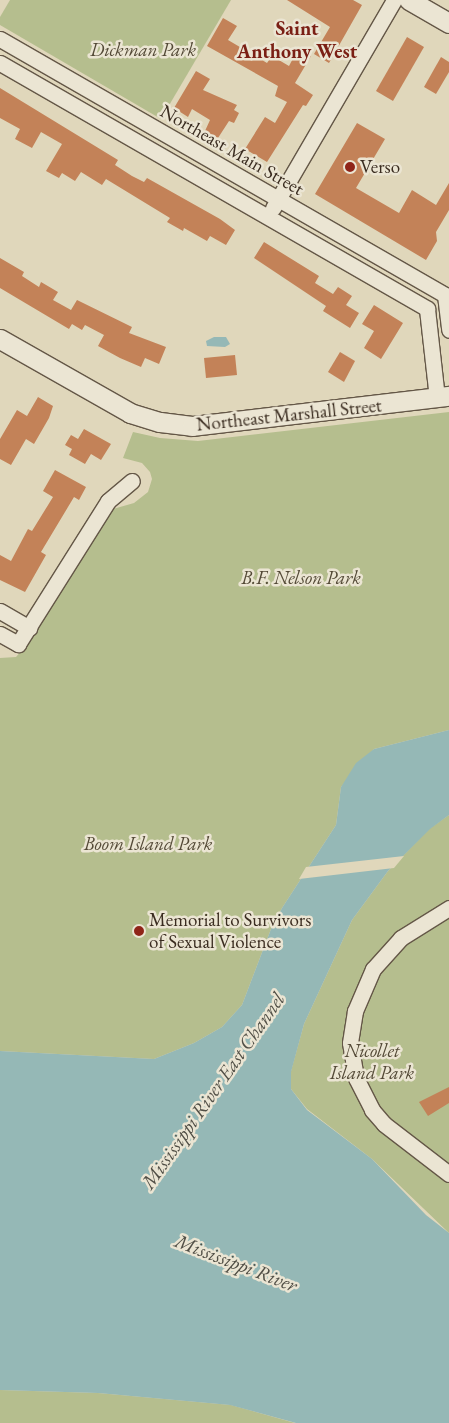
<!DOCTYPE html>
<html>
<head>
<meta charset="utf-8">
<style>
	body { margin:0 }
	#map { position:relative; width:449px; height:1423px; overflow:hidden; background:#e0d7bb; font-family:"EB Garamond",serif }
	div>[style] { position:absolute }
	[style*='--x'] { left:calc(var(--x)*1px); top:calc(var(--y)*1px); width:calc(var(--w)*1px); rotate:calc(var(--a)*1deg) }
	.green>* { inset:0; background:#b5be8e }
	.water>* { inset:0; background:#95b8b6 }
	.pier>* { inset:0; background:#e0d7bb }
	.building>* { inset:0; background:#c38258 }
	.roads { filter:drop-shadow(1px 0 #645747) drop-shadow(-1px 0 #645747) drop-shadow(0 1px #645747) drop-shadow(0 -1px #645747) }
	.minor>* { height:15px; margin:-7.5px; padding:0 7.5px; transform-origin:7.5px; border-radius:7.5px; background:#ebe5d3 }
	.tertiary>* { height:19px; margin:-9.5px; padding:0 9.5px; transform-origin:9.5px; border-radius:9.5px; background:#ebe5d3 }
	.dots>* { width:14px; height:14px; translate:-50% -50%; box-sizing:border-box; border:2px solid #ebe5d3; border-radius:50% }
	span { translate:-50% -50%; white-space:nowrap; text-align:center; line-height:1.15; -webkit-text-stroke:5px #ebe5d3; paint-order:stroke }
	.park-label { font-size:19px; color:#534936; font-style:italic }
	.street-label { font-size:19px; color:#3a2c20 }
	.poi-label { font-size:19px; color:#3a2c20 }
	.left { translate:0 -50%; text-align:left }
	.neighbourhood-label { font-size:20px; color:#7a1f14; font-weight:700 }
	.water-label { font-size:20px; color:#514f46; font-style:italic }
</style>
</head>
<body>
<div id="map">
	<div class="green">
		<i style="clip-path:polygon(10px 0,231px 0,161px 119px,0 25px,0 17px)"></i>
		<i style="clip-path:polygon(449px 412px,449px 730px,374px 749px,341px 787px,336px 825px,282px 908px,271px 929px,242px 1005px,222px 1027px,194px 1043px,154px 1059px,0 1051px,0 658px,16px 657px,24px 648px,113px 509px,134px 503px,148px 492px,152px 479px,150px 472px,142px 463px,123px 458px,133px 432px,160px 438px,198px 441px)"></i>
		<i style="clip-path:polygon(449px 815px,449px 1233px,372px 1159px,307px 1109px,291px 1089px,291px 1071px,304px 1024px,352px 920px,388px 871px,429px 829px)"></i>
		<i style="clip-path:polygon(0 1390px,98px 1393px,231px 1405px,295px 1423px,0 1423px)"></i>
	</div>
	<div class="water">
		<i style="clip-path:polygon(214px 337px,226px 337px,230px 344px,225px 347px,207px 346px,206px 341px)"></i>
		<i style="clip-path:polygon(449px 730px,449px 815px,430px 829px,388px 871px,352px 920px,304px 1024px,291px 1072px,291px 1089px,307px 1110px,372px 1159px,426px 1215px,449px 1233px,449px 1423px,296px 1423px,230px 1405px,98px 1393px,0 1390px,0 1051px,154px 1059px,194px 1043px,222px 1027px,242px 1005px,271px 929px,282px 908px,336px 825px,341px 787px,356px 763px,374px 749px)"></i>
	</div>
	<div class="pier">
		<i style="clip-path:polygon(404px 856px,394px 868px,299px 879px,306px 867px)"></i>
	</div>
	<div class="building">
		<i style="clip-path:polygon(287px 0,353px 0,362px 5px,329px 63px,314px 54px,330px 27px)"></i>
		<i style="clip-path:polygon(223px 18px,237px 26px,228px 40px,267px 63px,272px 56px,289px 66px,298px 49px,311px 56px,295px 83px,313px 95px,306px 106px,303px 105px,267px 162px,245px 149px,265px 117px,275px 123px,287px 102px,275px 96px,278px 86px,207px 46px)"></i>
		<i style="clip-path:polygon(407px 37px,424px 47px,393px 101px,376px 91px)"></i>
		<i style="clip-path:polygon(441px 57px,449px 62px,449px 72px,436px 94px,424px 87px)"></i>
		<i style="clip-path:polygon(196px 71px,210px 79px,203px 90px,237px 105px,234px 110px,239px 113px,234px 123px,229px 121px,218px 138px,205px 131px,210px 120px,192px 109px,188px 117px,174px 108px)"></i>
		<i style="clip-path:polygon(0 88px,118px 160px,115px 165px,132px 176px,144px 182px,147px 178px,220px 219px,235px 230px,226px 245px,210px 236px,207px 241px,184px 228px,183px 231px,167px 222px,170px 218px,106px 179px,102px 185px,81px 172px,75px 181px,62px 173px,59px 178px,46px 171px,62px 144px,41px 132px,32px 148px,15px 139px,20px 129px,0 118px)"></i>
		<i style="clip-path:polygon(357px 123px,385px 139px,356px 188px,399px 213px,412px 190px,436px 205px,449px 183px,449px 210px,436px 232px,437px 241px,426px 260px,315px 194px)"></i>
		<i style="clip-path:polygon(264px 242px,319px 276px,315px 283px,333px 294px,338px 287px,352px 296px,346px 305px,359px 313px,350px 328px,323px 311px,326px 306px,254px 258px)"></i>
		<i style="clip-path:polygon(0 258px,24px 272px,22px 276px,39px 287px,41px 282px,58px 292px,53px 300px,71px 310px,77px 300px,132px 327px,129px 333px,166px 347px,159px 364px,145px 358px,141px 367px,120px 358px,98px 346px,104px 335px,85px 325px,82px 330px,72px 324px,69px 329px,0 288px)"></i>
		<i style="clip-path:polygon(374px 305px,403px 323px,381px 359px,364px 348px,374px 331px,362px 324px)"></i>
		<i style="clip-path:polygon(340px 352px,355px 361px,344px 382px,328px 372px)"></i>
		<i style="clip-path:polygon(235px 355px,237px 375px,206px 378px,204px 358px)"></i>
		<i style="clip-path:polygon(38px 397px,53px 406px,49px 418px,34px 444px,26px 439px,11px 465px,0 459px,0 439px,17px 410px,27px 416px)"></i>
		<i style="clip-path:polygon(84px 429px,111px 444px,101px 460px,91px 454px,85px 464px,69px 455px,72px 449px,65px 445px,71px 435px,78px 439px)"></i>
		<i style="clip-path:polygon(55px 470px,86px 487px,79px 500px,74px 497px,41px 552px,46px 555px,25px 592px,0 580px,0 555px,11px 561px,28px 529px,32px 531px,53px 497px,43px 491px)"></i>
		<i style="clip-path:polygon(449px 1087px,449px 1103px,428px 1116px,419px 1102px)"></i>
	</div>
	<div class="roads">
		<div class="minor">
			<i style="--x:0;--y:39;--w:513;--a:29.91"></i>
			<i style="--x:0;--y:63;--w:493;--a:29.9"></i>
			<i style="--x:273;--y:208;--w:241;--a:-59.8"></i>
			<i style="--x:445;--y:295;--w:35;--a:83"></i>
			<i style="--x:427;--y:309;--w:90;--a:83.6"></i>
			<i style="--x:0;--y:611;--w:34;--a:30"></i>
			<i style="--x:0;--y:634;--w:21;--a:29"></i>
			<i style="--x:18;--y:644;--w:169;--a:-57.8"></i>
			<i style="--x:108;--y:501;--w:31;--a:-40"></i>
			<i style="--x:449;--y:908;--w:57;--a:148"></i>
			<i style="--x:401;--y:938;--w:42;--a:132.1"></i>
			<i style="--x:373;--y:969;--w:46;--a:113.2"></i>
			<i style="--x:355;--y:1011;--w:32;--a:99"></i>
			<i style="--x:350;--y:1043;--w:36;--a:80"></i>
			<i style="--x:356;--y:1078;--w:36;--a:63"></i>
			<i style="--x:372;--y:1110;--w:18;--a:49"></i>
			<i style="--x:384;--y:1124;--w:82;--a:37.6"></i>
		</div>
		<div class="tertiary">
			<i style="--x:409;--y:0;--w:46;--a:29.9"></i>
			<i style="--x:0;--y:339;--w:150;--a:29.6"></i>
			<i style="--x:130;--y:413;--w:31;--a:17"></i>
			<i style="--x:160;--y:422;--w:32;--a:7"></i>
			<i style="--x:192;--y:426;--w:259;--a:-6.7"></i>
		</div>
	</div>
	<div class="dots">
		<i style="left:350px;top:167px;background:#8f2418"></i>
		<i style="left:139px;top:931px;background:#8f2418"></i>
	</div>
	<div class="park-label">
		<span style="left:143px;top:50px">Dickman Park</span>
		<span style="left:301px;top:578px">B.F. Nelson Park</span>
		<span style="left:148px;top:844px">Boom Island Park</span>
		<span style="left:372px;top:1062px">Nicollet<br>Island Park</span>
	</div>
	<div class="street-label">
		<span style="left:232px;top:150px;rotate:30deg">Northeast Main Street</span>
		<span style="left:289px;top:415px;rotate:-6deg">Northeast Marshall Street</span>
	</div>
	<div class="poi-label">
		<span class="left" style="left:360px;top:167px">Verso</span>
		<span class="left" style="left:149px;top:931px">Memorial to Survivors<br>of Sexual Violence</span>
	</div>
	<div class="neighbourhood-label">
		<span style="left:297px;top:40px">Saint<br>Anthony West</span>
	</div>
	<div class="water-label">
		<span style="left:213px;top:1091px;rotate:-55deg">Mississippi River East Channel</span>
		<span style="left:236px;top:1263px;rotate:21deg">Mississippi River</span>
	</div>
</div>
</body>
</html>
